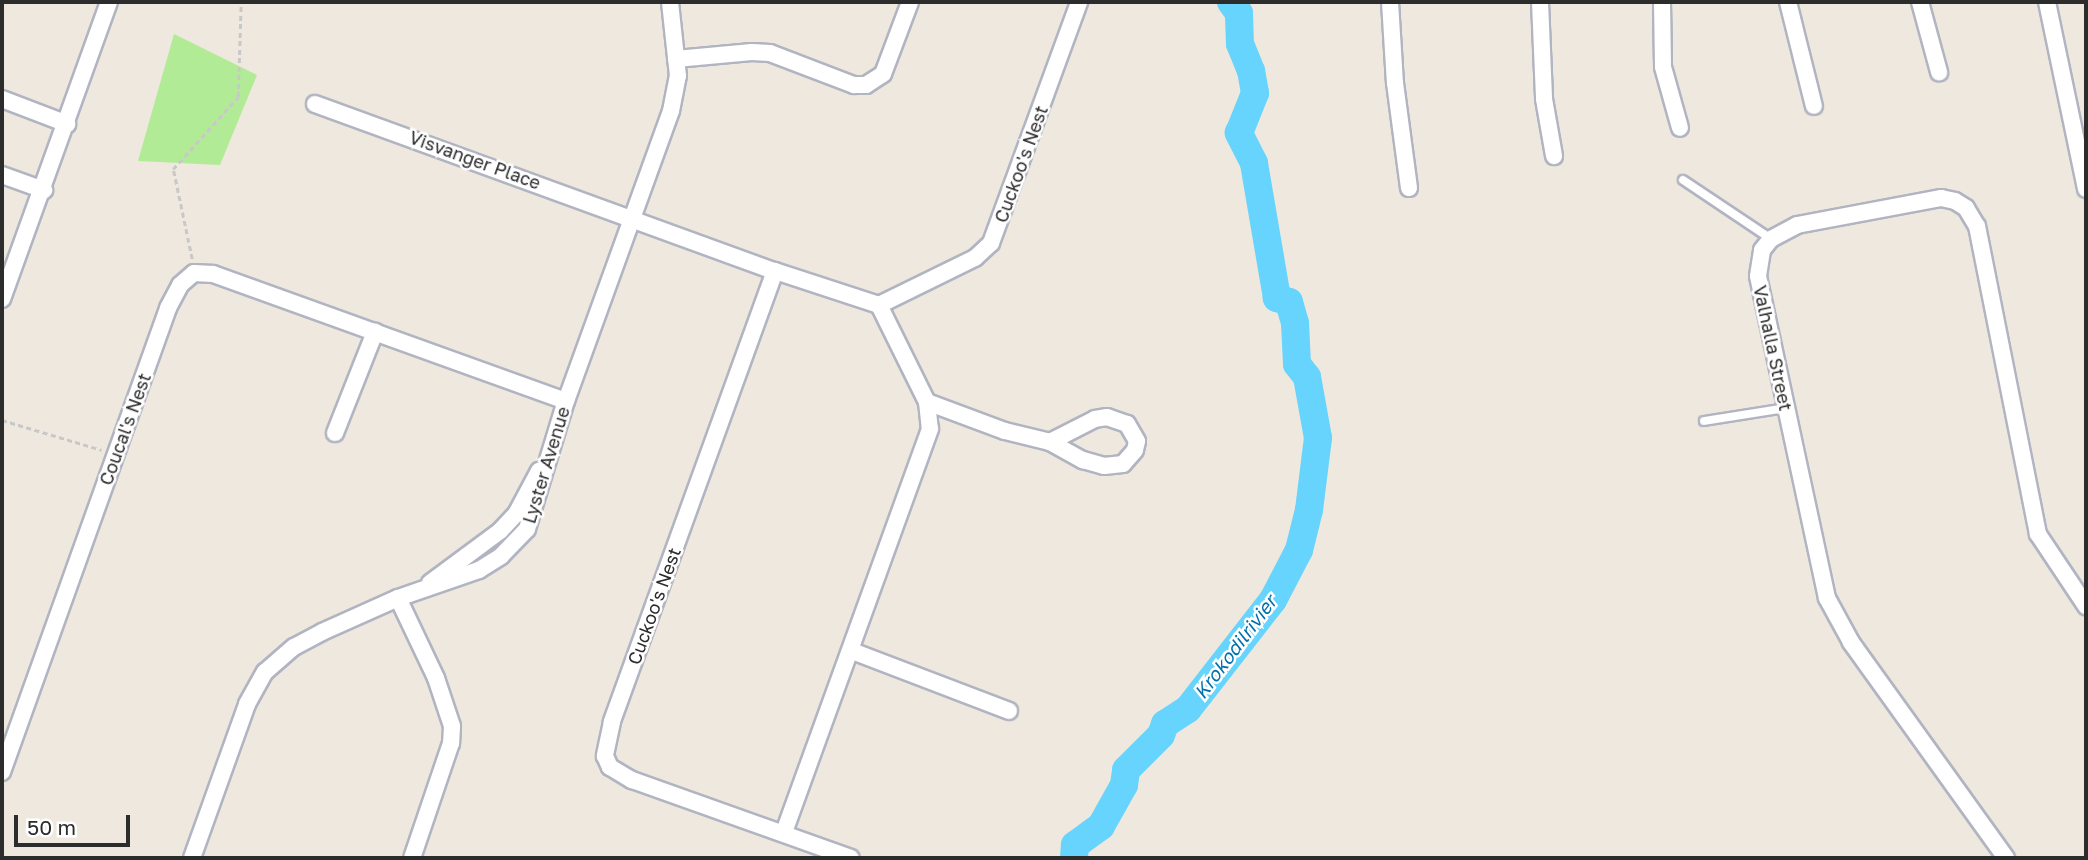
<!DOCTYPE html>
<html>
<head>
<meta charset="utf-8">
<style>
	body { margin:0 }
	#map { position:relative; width:2088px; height:860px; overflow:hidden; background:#efe8de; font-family:"Golos Text",sans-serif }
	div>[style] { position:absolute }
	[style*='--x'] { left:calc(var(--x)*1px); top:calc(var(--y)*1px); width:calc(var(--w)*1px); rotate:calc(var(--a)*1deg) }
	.green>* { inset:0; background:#b2eb95 }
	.river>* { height:28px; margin:-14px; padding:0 14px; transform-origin:14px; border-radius:14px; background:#66d4fc }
	.path>* { height:2.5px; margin-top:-1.25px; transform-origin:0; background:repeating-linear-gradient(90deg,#c8c8c8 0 5px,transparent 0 8.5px) }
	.roads { filter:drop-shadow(2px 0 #b1b4c1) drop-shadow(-2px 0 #b1b4c1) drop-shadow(0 2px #b1b4c1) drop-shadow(0 -2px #b1b4c1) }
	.service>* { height:8px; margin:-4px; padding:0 4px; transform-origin:4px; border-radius:4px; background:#fff }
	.minor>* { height:16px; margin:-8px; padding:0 8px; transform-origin:8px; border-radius:8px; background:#fff }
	span { translate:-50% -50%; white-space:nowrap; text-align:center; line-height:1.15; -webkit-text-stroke:5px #fff; paint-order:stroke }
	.street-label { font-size:18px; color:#2c2c2c }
	.water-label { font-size:19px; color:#0071ad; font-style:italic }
	.frame { position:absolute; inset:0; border:4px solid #2c2c2c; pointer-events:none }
	.scale { position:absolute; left:14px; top:815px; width:116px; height:32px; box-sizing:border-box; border:4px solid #2c2c2c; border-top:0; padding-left:9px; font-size:21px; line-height:24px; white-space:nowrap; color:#2c2c2c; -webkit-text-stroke:5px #fff; paint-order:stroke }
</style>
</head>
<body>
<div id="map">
	<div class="green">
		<i style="clip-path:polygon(174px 34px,257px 75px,220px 165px,138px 161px)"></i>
	</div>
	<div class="river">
		<i style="--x:1074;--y:858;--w:13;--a:-86"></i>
		<i style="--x:1075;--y:845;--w:32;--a:-36"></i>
		<i style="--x:1101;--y:826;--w:47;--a:-60.7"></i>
		<i style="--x:1124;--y:785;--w:15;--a:-82"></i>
		<i style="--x:1126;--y:770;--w:49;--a:-45"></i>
		<i style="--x:1161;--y:735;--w:12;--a:-70"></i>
		<i style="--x:1165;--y:724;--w:27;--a:-33"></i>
		<i style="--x:1188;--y:709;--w:138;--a:-52.1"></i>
		<i style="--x:1273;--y:600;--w:56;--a:-62.5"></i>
		<i style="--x:1299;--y:550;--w:41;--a:-76"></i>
		<i style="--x:1309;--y:510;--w:73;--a:-82.9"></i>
		<i style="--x:1318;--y:438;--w:62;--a:-100.2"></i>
		<i style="--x:1307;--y:377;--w:16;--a:-128"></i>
		<i style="--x:1297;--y:364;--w:41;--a:-92.8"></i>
		<i style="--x:1295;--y:323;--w:22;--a:-106"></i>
		<i style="--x:1289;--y:302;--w:13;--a:-162"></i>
		<i style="--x:1277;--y:298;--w:137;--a:-99.7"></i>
		<i style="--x:1254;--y:163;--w:34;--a:-117"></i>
		<i style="--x:1239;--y:133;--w:43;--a:-68.2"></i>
		<i style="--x:1255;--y:93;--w:22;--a:-100"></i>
		<i style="--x:1251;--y:71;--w:29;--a:-112"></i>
		<i style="--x:1240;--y:44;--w:31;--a:-92"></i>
		<i style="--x:1239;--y:13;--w:14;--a:-126"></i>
	</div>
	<div class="path">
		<i style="--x:192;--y:259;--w:92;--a:-101.9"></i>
		<i style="--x:173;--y:169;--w:97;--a:-47.9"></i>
		<i style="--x:238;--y:97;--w:95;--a:-88.2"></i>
		<i style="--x:2;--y:420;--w:104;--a:16.7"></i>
	</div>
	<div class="roads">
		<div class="service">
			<i style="--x:1683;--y:180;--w:106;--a:33.8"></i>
			<i style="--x:1704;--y:421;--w:83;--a:-9"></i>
		</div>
		<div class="minor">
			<i style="--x:1390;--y:2;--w:81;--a:86.5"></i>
			<i style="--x:1395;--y:83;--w:106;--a:82.4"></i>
			<i style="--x:1540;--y:2;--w:97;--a:87.6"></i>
			<i style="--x:1544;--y:99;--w:58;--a:80"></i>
			<i style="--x:1662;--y:2;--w:65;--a:89.1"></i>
			<i style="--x:1663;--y:67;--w:63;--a:74.4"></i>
			<i style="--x:1788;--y:2;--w:107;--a:76"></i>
			<i style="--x:1920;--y:2;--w:73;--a:74.8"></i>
			<i style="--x:2047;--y:2;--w:191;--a:78.2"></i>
			<i style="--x:676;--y:59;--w:76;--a:-5.3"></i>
			<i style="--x:752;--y:52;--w:18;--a:3"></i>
			<i style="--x:770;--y:53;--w:90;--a:20.9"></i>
			<i style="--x:854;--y:85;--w:12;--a:0"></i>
			<i style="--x:866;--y:85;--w:20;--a:-33"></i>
			<i style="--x:883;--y:74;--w:77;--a:-69.4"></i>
			<i style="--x:2;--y:99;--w:70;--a:21"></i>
			<i style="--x:315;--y:104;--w:489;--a:20"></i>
			<i style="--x:775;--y:271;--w:109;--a:18.1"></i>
			<i style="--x:879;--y:305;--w:108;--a:63.7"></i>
			<i style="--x:927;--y:402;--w:27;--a:84"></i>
			<i style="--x:930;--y:429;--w:430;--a:109.9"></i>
			<i style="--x:2;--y:175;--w:45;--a:19.7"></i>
			<i style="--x:775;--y:271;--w:480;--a:109.9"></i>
			<i style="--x:612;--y:722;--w:35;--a:102"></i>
			<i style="--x:605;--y:756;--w:12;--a:66"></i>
			<i style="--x:610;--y:767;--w:26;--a:31"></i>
			<i style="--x:632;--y:780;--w:232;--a:19.6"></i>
			<i style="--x:2;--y:299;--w:316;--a:-70.2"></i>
			<i style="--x:879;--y:305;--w:107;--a:-26.1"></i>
			<i style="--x:975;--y:258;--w:22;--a:-43"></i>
			<i style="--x:991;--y:243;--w:257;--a:-69.9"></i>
			<i style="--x:927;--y:402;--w:83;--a:20.4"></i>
			<i style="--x:1005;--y:431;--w:46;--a:13.7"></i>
			<i style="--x:1050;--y:442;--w:38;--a:29"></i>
			<i style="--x:1083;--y:460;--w:22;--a:16"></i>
			<i style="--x:1104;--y:466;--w:19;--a:-6"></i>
			<i style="--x:1123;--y:464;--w:18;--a:-49"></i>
			<i style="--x:1135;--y:450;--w:9;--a:-77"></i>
			<i style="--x:1137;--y:441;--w:20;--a:-120"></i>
			<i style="--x:1127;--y:424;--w:21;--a:-161"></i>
			<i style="--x:1107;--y:417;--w:12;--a:171"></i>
			<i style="--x:1095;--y:419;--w:51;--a:152.9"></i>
			<i style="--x:335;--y:433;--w:109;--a:-68.4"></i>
			<i style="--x:430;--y:583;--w:87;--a:-36.6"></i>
			<i style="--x:500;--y:531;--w:23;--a:-47"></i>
			<i style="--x:516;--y:514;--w:49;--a:-61.9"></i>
			<i style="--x:398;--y:598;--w:89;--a:64.6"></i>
			<i style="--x:436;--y:678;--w:51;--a:71.6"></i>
			<i style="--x:452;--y:726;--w:17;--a:93"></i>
			<i style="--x:451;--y:743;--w:121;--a:108.7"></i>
			<i style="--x:852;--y:651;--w:168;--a:20.9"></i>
			<i style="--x:2;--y:772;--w:493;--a:-70.3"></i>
			<i style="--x:168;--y:308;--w:26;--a:-62"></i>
			<i style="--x:180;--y:285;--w:18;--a:-41"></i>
			<i style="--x:194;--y:273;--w:19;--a:3"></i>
			<i style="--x:213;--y:274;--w:375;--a:19.8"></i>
			<i style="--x:192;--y:858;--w:164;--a:-70.3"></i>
			<i style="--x:247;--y:704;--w:37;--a:-61"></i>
			<i style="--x:265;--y:672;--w:38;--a:-41"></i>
			<i style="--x:294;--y:647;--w:32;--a:-28"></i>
			<i style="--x:322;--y:632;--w:83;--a:-24.1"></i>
			<i style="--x:398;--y:598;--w:86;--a:-19.1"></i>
			<i style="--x:479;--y:570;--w:26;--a:-32"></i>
			<i style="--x:501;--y:556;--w:37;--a:-46"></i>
			<i style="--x:527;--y:529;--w:134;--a:-73.1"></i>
			<i style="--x:566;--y:401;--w:308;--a:-70.1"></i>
			<i style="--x:671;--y:111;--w:36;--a:-79"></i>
			<i style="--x:678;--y:76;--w:74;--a:-96.2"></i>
			<i style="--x:2006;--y:858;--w:266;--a:-125.7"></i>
			<i style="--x:1851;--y:642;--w:50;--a:-118.6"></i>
			<i style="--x:1827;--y:598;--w:329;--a:-102.1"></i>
			<i style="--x:1758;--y:276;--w:26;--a:-81"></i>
			<i style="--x:1762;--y:250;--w:14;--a:-51"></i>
			<i style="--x:1771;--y:239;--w:30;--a:-28"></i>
			<i style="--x:1797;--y:225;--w:147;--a:-10.6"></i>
			<i style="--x:1941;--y:198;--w:14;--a:12"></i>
			<i style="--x:1955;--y:201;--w:13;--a:32"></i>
			<i style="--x:1966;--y:208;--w:21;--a:59"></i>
			<i style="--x:1977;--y:226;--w:314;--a:78.8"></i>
			<i style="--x:2038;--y:534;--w:87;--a:56.3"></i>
		</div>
	</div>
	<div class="street-label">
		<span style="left:475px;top:160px;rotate:20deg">Visvanger Place</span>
		<span style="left:1021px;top:164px;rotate:-70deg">Cuckoo's Nest</span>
		<span style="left:1773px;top:348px;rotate:78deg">Valhalla Street</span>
		<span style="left:125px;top:429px;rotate:-70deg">Coucal's Nest</span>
		<span style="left:546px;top:465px;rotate:-73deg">Lyster Avenue</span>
		<span style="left:654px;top:606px;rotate:-70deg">Cuckoo's Nest</span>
	</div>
	<div class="water-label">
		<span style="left:1235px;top:647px;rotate:-53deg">Krokodilrivier</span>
	</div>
	<div class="frame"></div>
	<div class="scale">50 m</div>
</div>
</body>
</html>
